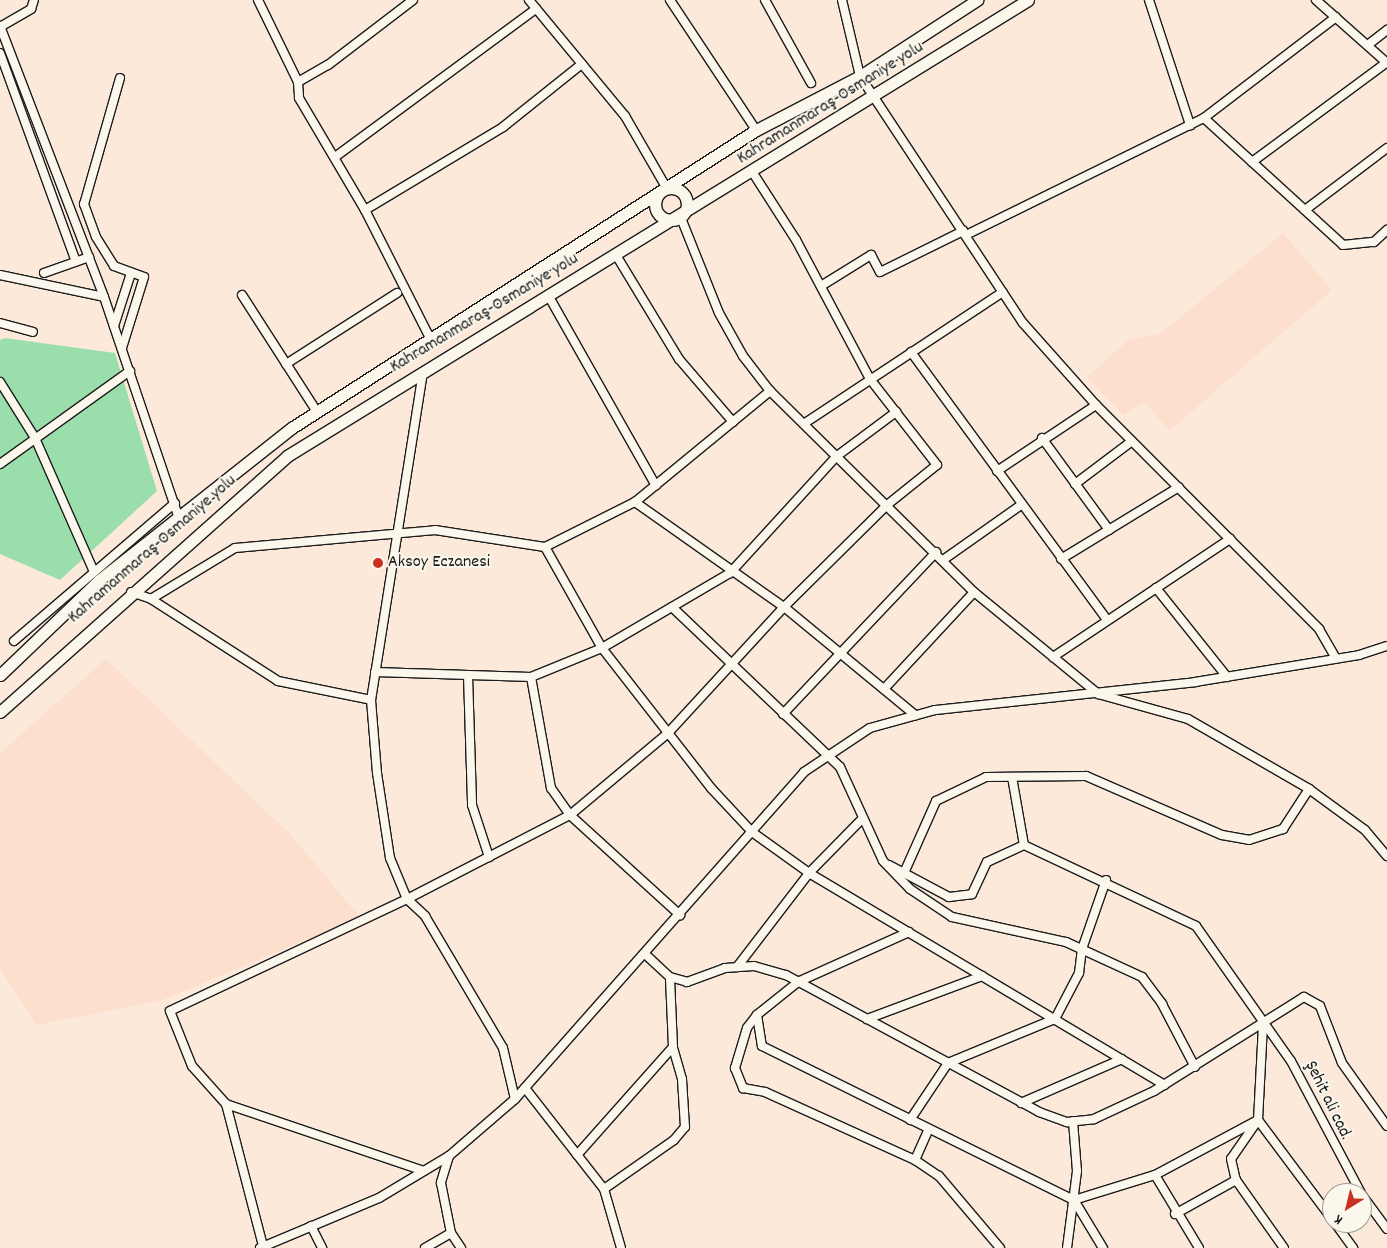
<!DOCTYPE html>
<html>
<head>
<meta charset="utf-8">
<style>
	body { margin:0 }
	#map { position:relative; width:1387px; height:1248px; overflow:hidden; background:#fce9da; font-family:Dekko,sans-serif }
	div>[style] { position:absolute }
	.built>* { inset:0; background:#fddfcd }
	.green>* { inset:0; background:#9adfab }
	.roads { filter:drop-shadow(1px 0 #1c1c1c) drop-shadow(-1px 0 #1c1c1c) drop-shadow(0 1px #1c1c1c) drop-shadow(0 -1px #1c1c1c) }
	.minor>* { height:8px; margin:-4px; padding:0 4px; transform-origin:4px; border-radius:4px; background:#fbf7ec }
	.highway>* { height:11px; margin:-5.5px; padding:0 5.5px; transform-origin:5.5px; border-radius:5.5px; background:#fbf7ec }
	.highway>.ring { margin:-5.5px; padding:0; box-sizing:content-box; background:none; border:11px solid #fbf7ec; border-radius:50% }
	.dots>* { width:14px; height:14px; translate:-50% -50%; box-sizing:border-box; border:2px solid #fbf7ec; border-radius:50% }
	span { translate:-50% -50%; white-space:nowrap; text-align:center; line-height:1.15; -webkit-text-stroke:4px #fbf7ec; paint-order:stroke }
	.street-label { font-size:18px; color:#1c1c1c }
	.poi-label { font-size:18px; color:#1c1c1c }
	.left { translate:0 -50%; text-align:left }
	.north { position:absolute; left:1322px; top:1183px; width:50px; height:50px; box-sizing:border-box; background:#fbf7ec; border:1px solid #a29f99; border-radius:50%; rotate:216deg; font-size:14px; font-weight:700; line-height:20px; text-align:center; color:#1c1c1c }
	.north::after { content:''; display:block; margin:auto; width:18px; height:22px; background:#c8321e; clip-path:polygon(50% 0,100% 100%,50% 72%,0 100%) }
</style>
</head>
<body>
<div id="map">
	<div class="built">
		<div style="clip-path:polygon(1283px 233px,1332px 290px,1169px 431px,1145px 402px,1123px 415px,1087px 377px,1128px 340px,1160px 334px)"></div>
		<div style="clip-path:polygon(106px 659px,288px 832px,360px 917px,163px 1000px,36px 1025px,0 968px,0 753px)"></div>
	</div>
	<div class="green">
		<div style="clip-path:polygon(5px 338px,115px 353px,157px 491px,60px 580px,0 554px,0 340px)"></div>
	</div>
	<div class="roads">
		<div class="minor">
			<div style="left:258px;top:0;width:91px;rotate:64deg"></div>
			<div style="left:298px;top:82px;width:16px;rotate:86deg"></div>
			<div style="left:299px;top:98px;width:130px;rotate:59.5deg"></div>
			<div style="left:365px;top:210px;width:146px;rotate:63.1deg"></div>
			<div style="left:529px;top:0;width:151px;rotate:50.4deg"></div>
			<div style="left:625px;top:116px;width:82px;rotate:60deg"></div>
			<div style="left:670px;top:0;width:156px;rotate:56.5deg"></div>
			<div style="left:765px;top:0;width:95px;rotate:61deg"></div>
			<div style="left:842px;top:0;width:78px;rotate:76.7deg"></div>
			<div style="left:860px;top:76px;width:296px;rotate:56.6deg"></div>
			<div style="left:1023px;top:323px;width:110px;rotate:48.3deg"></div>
			<div style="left:1096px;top:405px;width:316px;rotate:45.1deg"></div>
			<div style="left:1319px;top:629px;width:34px;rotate:60deg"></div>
			<div style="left:1149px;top:0;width:132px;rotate:71.8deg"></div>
			<div style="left:1316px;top:0;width:95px;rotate:41.6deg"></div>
			<div style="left:0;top:26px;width:290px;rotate:69deg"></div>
			<div style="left:104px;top:297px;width:230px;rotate:71.3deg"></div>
			<div style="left:0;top:27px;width:36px;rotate:-30deg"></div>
			<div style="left:31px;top:9px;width:9px;rotate:-72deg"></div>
			<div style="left:1369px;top:44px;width:23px;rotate:-38deg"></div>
			<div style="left:0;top:53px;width:222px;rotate:70deg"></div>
			<div style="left:120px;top:78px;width:131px;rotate:105.9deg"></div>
			<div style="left:84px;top:204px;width:35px;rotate:70deg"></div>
			<div style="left:96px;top:237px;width:34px;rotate:58deg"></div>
			<div style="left:114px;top:266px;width:32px;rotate:20deg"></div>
			<div style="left:144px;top:277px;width:74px;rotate:107.2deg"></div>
			<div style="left:298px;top:82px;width:34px;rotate:-30deg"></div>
			<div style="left:328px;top:65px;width:107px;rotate:-37.4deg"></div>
			<div style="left:1204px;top:118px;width:188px;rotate:42.4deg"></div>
			<div style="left:1343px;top:245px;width:31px;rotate:-6deg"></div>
			<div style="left:1374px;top:242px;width:18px;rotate:-43deg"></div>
			<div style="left:335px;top:157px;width:250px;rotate:-36.4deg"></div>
			<div style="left:1252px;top:162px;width:167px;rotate:-36.5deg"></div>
			<div style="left:365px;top:210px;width:161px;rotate:-31deg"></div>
			<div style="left:503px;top:127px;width:101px;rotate:-38.6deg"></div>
			<div style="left:1305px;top:210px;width:103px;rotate:-37.1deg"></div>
			<div style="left:681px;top:218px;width:102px;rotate:68.2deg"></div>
			<div style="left:719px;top:313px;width:49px;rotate:60.8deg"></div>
			<div style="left:743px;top:356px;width:44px;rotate:52.4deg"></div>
			<div style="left:770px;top:391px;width:286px;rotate:44.6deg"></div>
			<div style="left:974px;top:592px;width:161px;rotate:39.4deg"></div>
			<div style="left:1098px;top:694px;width:93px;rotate:15.5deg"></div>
			<div style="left:1188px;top:719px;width:140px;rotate:30deg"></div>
			<div style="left:1309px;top:789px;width:69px;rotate:36.2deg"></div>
			<div style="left:1365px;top:830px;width:34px;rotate:50deg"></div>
			<div style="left:966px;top:235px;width:265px;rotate:-26.2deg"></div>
			<div style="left:1204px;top:118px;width:166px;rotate:-37.4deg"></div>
			<div style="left:616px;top:255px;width:122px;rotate:58.8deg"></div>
			<div style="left:679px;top:359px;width:83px;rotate:49.4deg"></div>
			<div style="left:44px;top:273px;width:48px;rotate:-19.6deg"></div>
			<div style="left:0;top:275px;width:106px;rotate:11.9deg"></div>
			<div style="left:821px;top:286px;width:59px;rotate:-31.8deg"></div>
			<div style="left:871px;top:255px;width:19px;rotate:62deg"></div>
			<div style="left:880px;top:272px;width:93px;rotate:-26.3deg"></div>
			<div style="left:242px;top:295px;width:139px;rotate:57.3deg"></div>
			<div style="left:548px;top:295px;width:219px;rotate:60.5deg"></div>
			<div style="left:0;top:323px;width:34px;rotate:15deg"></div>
			<div style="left:114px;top:326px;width:56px;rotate:-72.2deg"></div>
			<div style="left:911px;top:352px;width:332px;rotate:53.8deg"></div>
			<div style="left:286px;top:364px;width:132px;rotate:-32.6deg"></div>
			<div style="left:423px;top:372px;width:332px;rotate:99deg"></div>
			<div style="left:371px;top:700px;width:73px;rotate:85.3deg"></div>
			<div style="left:377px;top:773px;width:86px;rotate:81.3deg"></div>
			<div style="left:390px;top:858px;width:44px;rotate:67.5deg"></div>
			<div style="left:407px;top:899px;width:25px;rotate:43deg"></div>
			<div style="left:425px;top:916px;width:153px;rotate:59.4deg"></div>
			<div style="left:503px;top:1048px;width:52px;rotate:76.8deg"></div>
			<div style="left:0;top:382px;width:66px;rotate:58deg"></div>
			<div style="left:35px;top:438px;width:146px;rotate:66.2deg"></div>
			<div style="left:805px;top:423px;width:237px;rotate:-33.5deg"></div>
			<div style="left:1042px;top:438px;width:114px;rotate:53.9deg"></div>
			<div style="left:0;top:464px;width:160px;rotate:-35.6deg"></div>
			<div style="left:997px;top:471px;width:119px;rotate:-33.7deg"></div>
			<div style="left:1075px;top:484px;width:71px;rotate:-37deg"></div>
			<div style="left:635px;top:502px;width:182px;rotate:35.2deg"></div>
			<div style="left:784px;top:607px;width:170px;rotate:39.5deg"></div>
			<div style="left:545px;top:547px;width:116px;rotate:60.6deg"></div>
			<div style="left:602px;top:648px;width:177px;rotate:52.1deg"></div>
			<div style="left:711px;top:788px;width:60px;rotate:47deg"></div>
			<div style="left:752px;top:832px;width:70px;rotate:35.7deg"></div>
			<div style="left:809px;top:873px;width:414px;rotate:30.8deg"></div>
			<div style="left:1061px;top:559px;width:138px;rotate:-31.4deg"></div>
			<div style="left:943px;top:560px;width:95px;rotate:-35.2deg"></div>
			<div style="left:1156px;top:588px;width:114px;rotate:51.4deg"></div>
			<div style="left:131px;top:592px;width:21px;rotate:19deg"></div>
			<div style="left:151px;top:599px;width:151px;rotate:32.8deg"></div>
			<div style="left:278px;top:681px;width:95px;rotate:11.5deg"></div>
			<div style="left:151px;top:599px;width:98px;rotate:-31.3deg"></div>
			<div style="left:235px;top:548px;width:201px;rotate:-5.1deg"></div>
			<div style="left:435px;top:530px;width:111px;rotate:8.8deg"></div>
			<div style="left:545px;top:547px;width:101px;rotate:-26.6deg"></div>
			<div style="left:635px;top:502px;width:175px;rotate:-39.4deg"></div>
			<div style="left:672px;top:607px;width:232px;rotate:43.6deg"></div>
			<div style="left:840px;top:767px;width:103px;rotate:65.4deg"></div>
			<div style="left:883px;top:861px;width:39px;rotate:46deg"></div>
			<div style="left:910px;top:889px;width:50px;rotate:33.7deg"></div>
			<div style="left:952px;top:917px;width:117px;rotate:12.4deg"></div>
			<div style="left:1066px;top:942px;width:84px;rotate:24.7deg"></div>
			<div style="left:1142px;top:977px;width:34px;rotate:53deg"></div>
			<div style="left:1162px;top:1004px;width:71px;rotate:62.4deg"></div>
			<div style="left:14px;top:641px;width:212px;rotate:-40.6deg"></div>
			<div style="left:1053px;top:657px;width:213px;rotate:-33.7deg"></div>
			<div style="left:375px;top:672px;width:156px;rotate:1.8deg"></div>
			<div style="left:531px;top:677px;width:77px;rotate:-22.2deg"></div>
			<div style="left:602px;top:648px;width:148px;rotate:-30.4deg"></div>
			<div style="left:730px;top:573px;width:159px;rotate:-47.6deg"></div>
			<div style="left:837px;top:456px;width:74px;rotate:-36.7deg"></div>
			<div style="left:468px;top:675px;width:130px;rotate:88.2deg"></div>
			<div style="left:472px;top:805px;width:55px;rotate:71.9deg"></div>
			<div style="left:531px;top:677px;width:113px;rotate:79.8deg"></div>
			<div style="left:551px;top:788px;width:33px;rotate:55deg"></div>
			<div style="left:570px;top:815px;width:149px;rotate:42.3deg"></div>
			<div style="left:884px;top:689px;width:132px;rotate:-47.1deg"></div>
			<div style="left:783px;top:714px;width:223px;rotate:-46.6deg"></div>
			<div style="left:1012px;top:777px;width:69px;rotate:80deg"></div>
			<div style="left:889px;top:865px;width:68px;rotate:28.1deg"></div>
			<div style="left:949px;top:897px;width:23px;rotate:-7deg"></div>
			<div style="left:972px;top:894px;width:35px;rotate:-65deg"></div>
			<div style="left:987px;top:862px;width:41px;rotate:-24.7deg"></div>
			<div style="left:1024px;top:845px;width:190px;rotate:25.2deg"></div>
			<div style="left:1196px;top:926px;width:165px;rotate:54.9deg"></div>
			<div style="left:1291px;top:1061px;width:149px;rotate:62.1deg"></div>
			<div style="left:904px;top:873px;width:79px;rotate:-66deg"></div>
			<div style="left:936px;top:801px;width:55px;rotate:-25.6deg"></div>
			<div style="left:986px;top:777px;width:100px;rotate:-0.6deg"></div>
			<div style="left:1086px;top:776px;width:148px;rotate:23.5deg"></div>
			<div style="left:1222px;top:835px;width:27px;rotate:10deg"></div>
			<div style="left:1249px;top:840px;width:36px;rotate:-18deg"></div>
			<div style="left:1283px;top:829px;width:48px;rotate:-57deg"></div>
			<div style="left:909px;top:932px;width:122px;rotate:155.8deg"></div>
			<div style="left:798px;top:982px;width:53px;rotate:141.2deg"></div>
			<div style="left:757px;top:1015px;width:31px;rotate:81deg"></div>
			<div style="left:762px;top:1046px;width:348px;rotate:26.3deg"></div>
			<div style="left:1074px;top:1200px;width:56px;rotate:58.9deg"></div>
			<div style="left:645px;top:954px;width:34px;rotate:43deg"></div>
			<div style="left:670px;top:977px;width:18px;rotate:16deg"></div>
			<div style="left:687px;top:982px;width:40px;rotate:-20.2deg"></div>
			<div style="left:725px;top:968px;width:29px;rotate:-4deg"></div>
			<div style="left:754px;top:966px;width:33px;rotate:16deg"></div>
			<div style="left:786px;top:975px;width:288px;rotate:28.4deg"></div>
			<div style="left:1039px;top:1112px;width:30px;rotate:20deg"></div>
			<div style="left:1067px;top:1122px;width:27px;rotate:-6deg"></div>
			<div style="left:1094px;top:1119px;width:66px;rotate:-25deg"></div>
			<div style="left:1154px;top:1091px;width:177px;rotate:-32.1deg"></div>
			<div style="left:1304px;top:997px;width:18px;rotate:29deg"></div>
			<div style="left:1320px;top:1006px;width:61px;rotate:68.9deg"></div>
			<div style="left:1342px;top:1063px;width:77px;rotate:54.5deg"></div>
			<div style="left:737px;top:967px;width:118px;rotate:-52.5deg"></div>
			<div style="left:809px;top:873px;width:76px;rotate:-45.5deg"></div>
			<div style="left:757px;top:1015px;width:16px;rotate:128deg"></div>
			<div style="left:747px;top:1028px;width:42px;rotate:106.7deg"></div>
			<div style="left:735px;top:1068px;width:22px;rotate:68deg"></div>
			<div style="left:743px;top:1088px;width:22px;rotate:10deg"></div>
			<div style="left:765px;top:1092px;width:165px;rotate:24.4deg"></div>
			<div style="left:915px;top:1160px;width:29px;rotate:34deg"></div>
			<div style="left:939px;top:1176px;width:94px;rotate:49.7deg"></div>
			<div style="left:867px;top:1019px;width:123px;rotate:-20.5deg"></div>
			<div style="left:1263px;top:1025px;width:95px;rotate:93deg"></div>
			<div style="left:1258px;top:1120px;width:47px;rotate:124.7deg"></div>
			<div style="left:1231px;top:1159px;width:22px;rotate:77deg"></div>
			<div style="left:1236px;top:1180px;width:83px;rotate:54.8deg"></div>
			<div style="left:525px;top:1088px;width:128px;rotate:52deg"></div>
			<div style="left:604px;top:1189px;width:61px;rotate:73.9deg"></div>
			<div style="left:1021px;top:1103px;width:110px;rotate:-23.5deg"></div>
			<div style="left:226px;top:1104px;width:209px;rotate:18.7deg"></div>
			<div style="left:910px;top:1120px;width:69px;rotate:-56.3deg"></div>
			<div style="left:948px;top:1063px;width:116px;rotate:-22.4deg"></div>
			<div style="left:1055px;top:1019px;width:52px;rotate:-62.4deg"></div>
			<div style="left:1079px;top:973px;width:24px;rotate:-83deg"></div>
			<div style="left:1082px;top:949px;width:73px;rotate:-70.8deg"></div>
			<div style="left:577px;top:1155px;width:144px;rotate:-48.4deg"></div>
			<div style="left:673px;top:1047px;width:70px;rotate:-92.5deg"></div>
			<div style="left:449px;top:1156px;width:28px;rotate:107deg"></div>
			<div style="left:441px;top:1183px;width:51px;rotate:78.7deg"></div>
			<div style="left:451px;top:1233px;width:18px;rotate:56deg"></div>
			<div style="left:915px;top:1160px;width:34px;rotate:-66deg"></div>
			<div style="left:1155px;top:1175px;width:85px;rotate:58.9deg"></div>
			<div style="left:604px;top:1189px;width:85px;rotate:-35deg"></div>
			<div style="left:674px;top:1140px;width:17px;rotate:-50deg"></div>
			<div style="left:685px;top:1127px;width:48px;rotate:-93.6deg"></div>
			<div style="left:682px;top:1079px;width:33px;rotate:-106deg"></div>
			<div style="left:1362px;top:1195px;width:42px;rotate:53.7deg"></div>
			<div style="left:1074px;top:1200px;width:85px;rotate:-17.2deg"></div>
			<div style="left:1155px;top:1175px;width:117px;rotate:-28.1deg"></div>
			<div style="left:1258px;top:1120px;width:124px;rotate:53.2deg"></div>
			<div style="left:1175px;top:1214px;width:70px;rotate:-29.1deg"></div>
			<div style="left:1335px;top:1223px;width:31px;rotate:54deg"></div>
			<div style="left:311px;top:1226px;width:25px;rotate:63deg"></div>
			<div style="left:263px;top:1246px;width:147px;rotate:-104.6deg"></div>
			<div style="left:226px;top:1104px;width:51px;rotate:-131.8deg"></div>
			<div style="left:192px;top:1066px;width:59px;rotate:-111.8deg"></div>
			<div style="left:170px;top:1011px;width:262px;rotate:-25.3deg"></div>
			<div style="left:407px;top:899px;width:183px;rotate:-27.3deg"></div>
			<div style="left:570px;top:815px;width:128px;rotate:-39.9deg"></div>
			<div style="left:668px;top:733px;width:171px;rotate:-47.4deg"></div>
			<div style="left:784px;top:607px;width:145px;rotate:-44.7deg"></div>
			<div style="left:887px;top:505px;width:64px;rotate:-38.7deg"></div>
			<div style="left:937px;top:465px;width:109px;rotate:-127.9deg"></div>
			<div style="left:870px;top:379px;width:157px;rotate:-118deg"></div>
			<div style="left:796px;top:240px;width:80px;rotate:-122.7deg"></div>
			<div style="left:260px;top:1248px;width:129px;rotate:-22.8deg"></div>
			<div style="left:379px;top:1198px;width:82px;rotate:-31deg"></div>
			<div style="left:449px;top:1156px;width:87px;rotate:-40.8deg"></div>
			<div style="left:515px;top:1099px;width:436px;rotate:-48.5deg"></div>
			<div style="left:804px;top:772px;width:79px;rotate:-33.7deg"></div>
			<div style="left:870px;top:728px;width:67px;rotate:-15.5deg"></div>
			<div style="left:935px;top:710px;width:262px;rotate:-6.1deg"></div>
			<div style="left:1195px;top:682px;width:166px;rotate:-9.3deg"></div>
			<div style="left:1359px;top:655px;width:29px;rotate:-18deg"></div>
			<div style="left:425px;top:1248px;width:30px;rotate:-30deg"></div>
			<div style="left:1067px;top:1248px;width:78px;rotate:-82.6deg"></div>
			<div style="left:1077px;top:1171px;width:50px;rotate:-94.6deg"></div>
		</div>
		<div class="highway">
			<div class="ring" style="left:655px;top:188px;width:21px;height:21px"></div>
			<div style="left:0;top:675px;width:137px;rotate:-43.8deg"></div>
			<div style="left:99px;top:580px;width:247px;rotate:-38.3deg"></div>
			<div style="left:293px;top:427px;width:550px;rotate:-32.68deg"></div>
			<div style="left:756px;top:130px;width:117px;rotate:-27.4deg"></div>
			<div style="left:860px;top:76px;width:140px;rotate:-33deg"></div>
			<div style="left:0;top:712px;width:385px;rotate:-41.7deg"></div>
			<div style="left:287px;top:456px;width:870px;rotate:-31.61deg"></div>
		</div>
	</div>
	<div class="dots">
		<div style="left:378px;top:563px;background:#c8321e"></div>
	</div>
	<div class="street-label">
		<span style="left:831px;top:104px;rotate:-32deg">Kahramanmaraş-Osmaniye yolu</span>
		<span style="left:485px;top:314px;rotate:-31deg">Kahramanmaraş-Osmaniye yolu</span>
		<span style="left:153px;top:550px;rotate:-41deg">Kahramanmaraş-Osmaniye yolu</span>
		<span style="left:1327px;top:1101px;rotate:64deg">Şehit ali cad.</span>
	</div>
	<div class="poi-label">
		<span class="left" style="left:388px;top:563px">Aksoy Eczanesi</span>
	</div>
	<div class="north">K</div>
</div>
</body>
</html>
